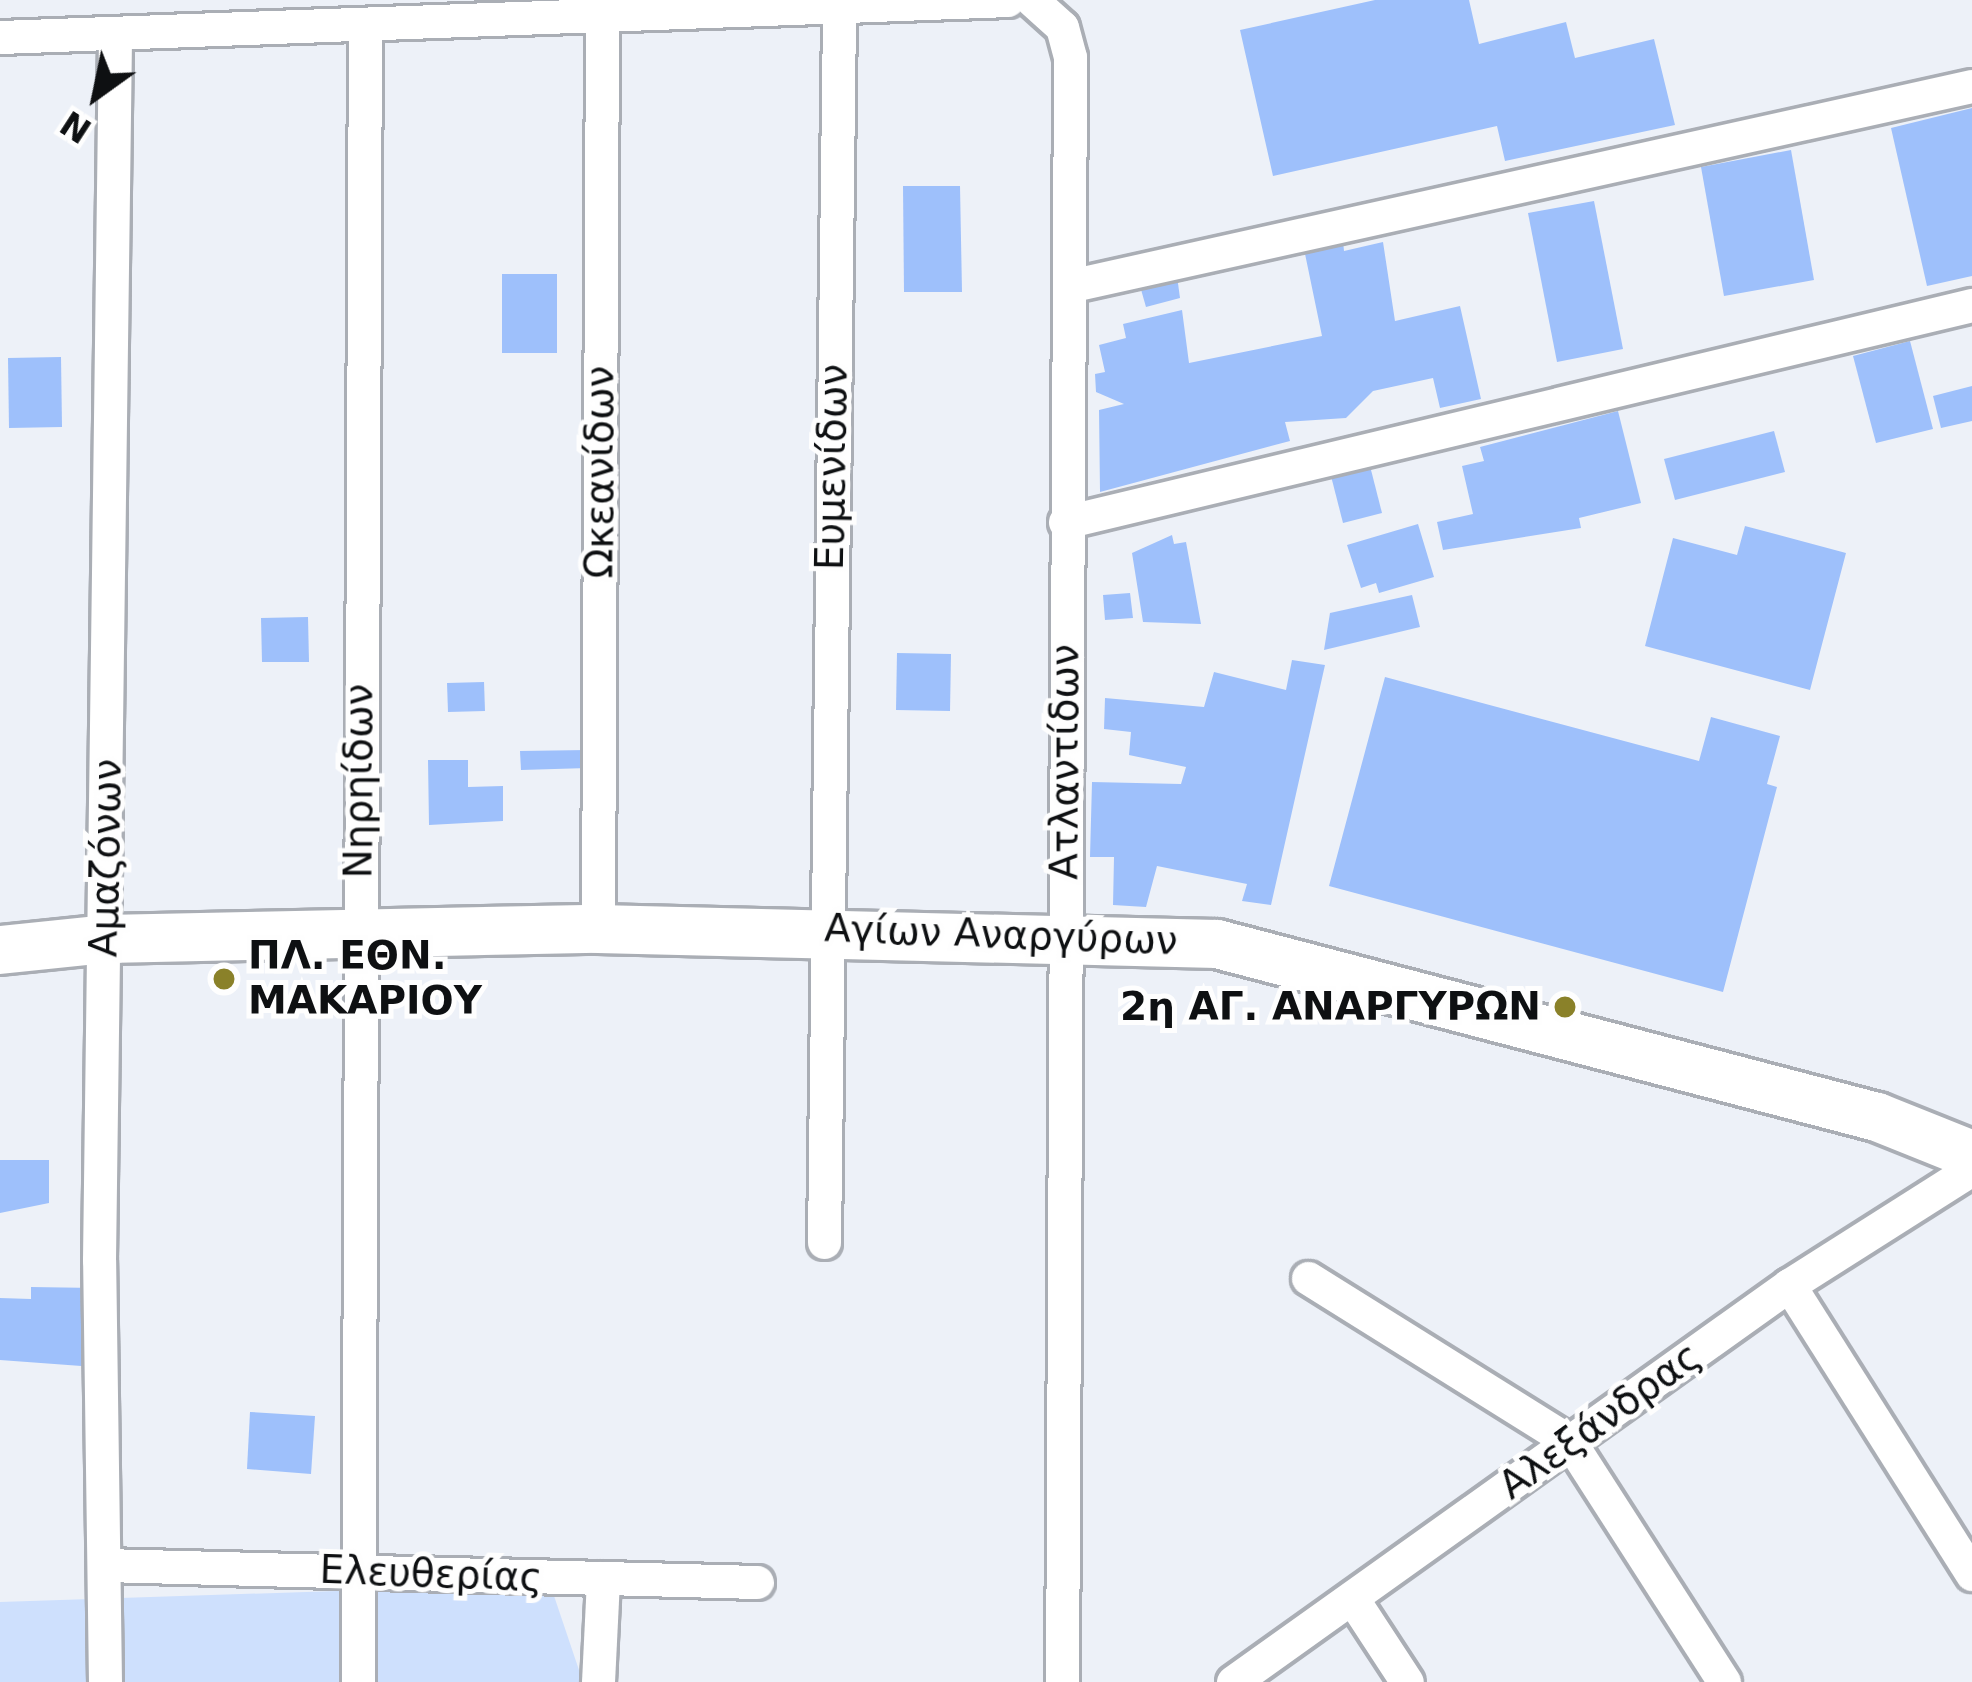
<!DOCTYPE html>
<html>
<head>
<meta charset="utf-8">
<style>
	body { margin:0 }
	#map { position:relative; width:1972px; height:1682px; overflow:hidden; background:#edf1f8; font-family:"DejaVu Sans",sans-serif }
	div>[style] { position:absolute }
	.green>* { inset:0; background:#cee0fd }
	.building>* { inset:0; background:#9ec0fb }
	.roads { filter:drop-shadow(3px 0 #aaaeb5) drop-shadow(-3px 0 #aaaeb5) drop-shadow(0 3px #aaaeb5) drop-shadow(0 -3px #aaaeb5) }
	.street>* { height:33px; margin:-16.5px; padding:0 16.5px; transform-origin:16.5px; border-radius:16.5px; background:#fff }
	.secondary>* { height:48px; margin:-24px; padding:0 24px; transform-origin:24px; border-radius:24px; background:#fff }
	.dots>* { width:33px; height:33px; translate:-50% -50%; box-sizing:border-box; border:6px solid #fefefe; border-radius:50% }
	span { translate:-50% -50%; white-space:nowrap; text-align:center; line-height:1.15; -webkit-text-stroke:10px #fefefe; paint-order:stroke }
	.street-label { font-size:39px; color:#0e1012 }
	.poi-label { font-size:39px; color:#0e1012; font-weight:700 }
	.left { translate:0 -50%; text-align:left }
	.right { translate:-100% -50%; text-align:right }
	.north { position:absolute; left:36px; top:36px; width:120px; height:120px; -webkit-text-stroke:9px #fefefe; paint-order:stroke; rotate:213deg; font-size:33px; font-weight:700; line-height:48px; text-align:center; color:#0e1012 }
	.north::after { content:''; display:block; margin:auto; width:42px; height:54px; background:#0e1012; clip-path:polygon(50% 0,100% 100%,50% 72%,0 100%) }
</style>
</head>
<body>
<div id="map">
	<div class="green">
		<div style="clip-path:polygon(550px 1584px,583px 1682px,0 1682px,0 1602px)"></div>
	</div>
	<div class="building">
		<div style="clip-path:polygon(1375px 0,1469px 0,1479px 44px,1566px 22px,1575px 58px,1654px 39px,1675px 125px,1505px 161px,1497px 126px,1273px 176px,1240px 30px)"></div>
		<div style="clip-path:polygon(1972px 108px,1972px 276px,1927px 286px,1891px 128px)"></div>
		<div style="clip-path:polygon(1791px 150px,1814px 280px,1724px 296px,1701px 167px)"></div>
		<div style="clip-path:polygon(903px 186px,960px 186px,962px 292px,904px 292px)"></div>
		<div style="clip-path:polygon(1594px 201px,1623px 349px,1557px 362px,1528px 213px)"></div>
		<div style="clip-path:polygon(1343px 241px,1344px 251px,1383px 242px,1395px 321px,1460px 306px,1481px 399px,1440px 408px,1433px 378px,1373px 391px,1346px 418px,1285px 422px,1290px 441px,1100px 492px,1099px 410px,1124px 404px,1096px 392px,1095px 374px,1105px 372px,1099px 345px,1126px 338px,1123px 324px,1182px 310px,1189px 363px,1322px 336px,1304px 249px)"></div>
		<div style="clip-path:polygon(502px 274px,557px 274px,557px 353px,502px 353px)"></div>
		<div style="clip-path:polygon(1177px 276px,1180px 298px,1146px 307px,1140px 286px)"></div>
		<div style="clip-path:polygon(1910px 341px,1933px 429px,1876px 443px,1853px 356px)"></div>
		<div style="clip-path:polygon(61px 357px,62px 427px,9px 428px,8px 358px)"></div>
		<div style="clip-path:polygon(1972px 386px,1972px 421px,1941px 428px,1933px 396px)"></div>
		<div style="clip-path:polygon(1618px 411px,1641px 503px,1579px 518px,1581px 528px,1443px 550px,1437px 522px,1473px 514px,1462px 466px,1484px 461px,1480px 447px)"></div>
		<div style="clip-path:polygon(1774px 431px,1785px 472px,1675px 500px,1664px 459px)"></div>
		<div style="clip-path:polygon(1370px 466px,1382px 513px,1343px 523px,1331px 476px)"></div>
		<div style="clip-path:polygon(1418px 524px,1434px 577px,1379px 593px,1376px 583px,1361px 588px,1347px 545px)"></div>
		<div style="clip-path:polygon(1745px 526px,1846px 553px,1810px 690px,1645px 646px,1673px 538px,1737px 555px)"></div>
		<div style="clip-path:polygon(1172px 535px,1174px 544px,1186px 542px,1201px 624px,1143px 622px,1132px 553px)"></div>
		<div style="clip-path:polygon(1130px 593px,1133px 618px,1105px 620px,1103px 595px)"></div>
		<div style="clip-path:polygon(1412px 595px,1420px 627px,1324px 650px,1330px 613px)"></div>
		<div style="clip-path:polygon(308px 617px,309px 662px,262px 662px,261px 618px)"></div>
		<div style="clip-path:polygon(897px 653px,951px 654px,950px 711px,896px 710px)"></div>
		<div style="clip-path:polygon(1292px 660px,1325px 665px,1271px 905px,1242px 901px,1247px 884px,1157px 866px,1146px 907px,1113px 905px,1114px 857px,1090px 857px,1092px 782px,1181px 784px,1186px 767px,1129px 755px,1131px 732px,1104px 729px,1105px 698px,1204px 707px,1214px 672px,1286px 690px)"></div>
		<div style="clip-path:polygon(1385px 677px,1699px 761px,1711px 717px,1780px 736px,1767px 784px,1777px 787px,1723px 992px,1329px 886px)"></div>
		<div style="clip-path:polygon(484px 682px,485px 711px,448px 712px,447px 683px)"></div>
		<div style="clip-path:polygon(587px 750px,588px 768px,521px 770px,520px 751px)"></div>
		<div style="clip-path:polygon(428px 760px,468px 760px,468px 787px,503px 786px,503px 821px,429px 825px)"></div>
		<div style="clip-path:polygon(0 1160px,49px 1160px,49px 1203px,0 1213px)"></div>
		<div style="clip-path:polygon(31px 1287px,96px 1288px,95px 1367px,0 1360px,0 1298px,31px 1299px)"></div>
		<div style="clip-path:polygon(250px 1412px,315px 1416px,311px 1474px,247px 1469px)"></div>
	</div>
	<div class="roads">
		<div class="street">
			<div style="left:1032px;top:0;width:40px;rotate:42deg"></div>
			<div style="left:1062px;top:27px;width:31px;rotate:75deg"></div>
			<div style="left:1070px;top:57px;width:1625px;rotate:90.28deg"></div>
			<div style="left:0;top:37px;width:1008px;rotate:-2.1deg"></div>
			<div style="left:1069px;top:286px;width:925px;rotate:-12.49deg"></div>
			<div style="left:1065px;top:522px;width:933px;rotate:-13.46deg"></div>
			<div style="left:598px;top:929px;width:914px;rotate:-89.75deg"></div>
			<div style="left:824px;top:1242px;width:1236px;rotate:-89.3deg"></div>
			<div style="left:1308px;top:1278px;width:309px;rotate:32deg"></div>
			<div style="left:1570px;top:1442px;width:285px;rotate:57.3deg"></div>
			<div style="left:1789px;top:1285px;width:342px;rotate:57.7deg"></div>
			<div style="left:104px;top:1565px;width:653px;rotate:1.49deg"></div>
			<div style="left:1352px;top:1598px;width:100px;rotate:56.8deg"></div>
			<div style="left:105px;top:1682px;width:422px;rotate:-90.8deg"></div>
			<div style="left:99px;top:1260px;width:1227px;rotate:-89.25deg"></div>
			<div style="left:358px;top:1682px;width:1658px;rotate:-89.76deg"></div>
			<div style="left:598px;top:1682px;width:104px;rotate:-87.2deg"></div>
			<div style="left:1233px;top:1682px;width:683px;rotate:-35.53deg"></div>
			<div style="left:1789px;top:1285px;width:217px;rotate:-32.4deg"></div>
		</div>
		<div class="secondary">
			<div style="left:0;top:950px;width:107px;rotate:-5.9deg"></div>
			<div style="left:106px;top:939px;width:492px;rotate:-1.2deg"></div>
			<div style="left:598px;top:929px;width:619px;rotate:1.39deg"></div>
			<div style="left:1217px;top:944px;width:682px;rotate:14.69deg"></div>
			<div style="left:1877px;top:1117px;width:102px;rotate:21.8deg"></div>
		</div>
	</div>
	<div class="dots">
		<div style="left:224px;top:979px;background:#8a8129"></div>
		<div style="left:1565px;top:1007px;background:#8a8129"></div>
	</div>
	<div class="street-label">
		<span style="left:832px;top:467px;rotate:-89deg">Ευμενίδων</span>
		<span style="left:600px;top:472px;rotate:-90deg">Ωκεανίδων</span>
		<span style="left:1065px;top:762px;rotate:-90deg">Ατλαντίδων</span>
		<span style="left:359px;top:781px;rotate:-90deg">Νηρηίδων</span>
		<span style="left:106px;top:858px;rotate:-89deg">Αμαζόνων</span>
		<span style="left:1001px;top:935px;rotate:2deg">Αγίων Αναργύρων</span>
		<span style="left:1600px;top:1421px;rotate:-36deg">Αλεξάνδρας</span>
		<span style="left:431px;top:1574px;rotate:2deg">Ελευθερίας</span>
	</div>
	<div class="poi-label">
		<span class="left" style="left:248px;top:979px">ΠΛ. ΕΘΝ.<br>ΜΑΚΑΡΙΟΥ</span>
		<span class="right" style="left:1541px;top:1007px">2η ΑΓ. ΑΝΑΡΓΥΡΩΝ</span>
	</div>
	<div class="north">N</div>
</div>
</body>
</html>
